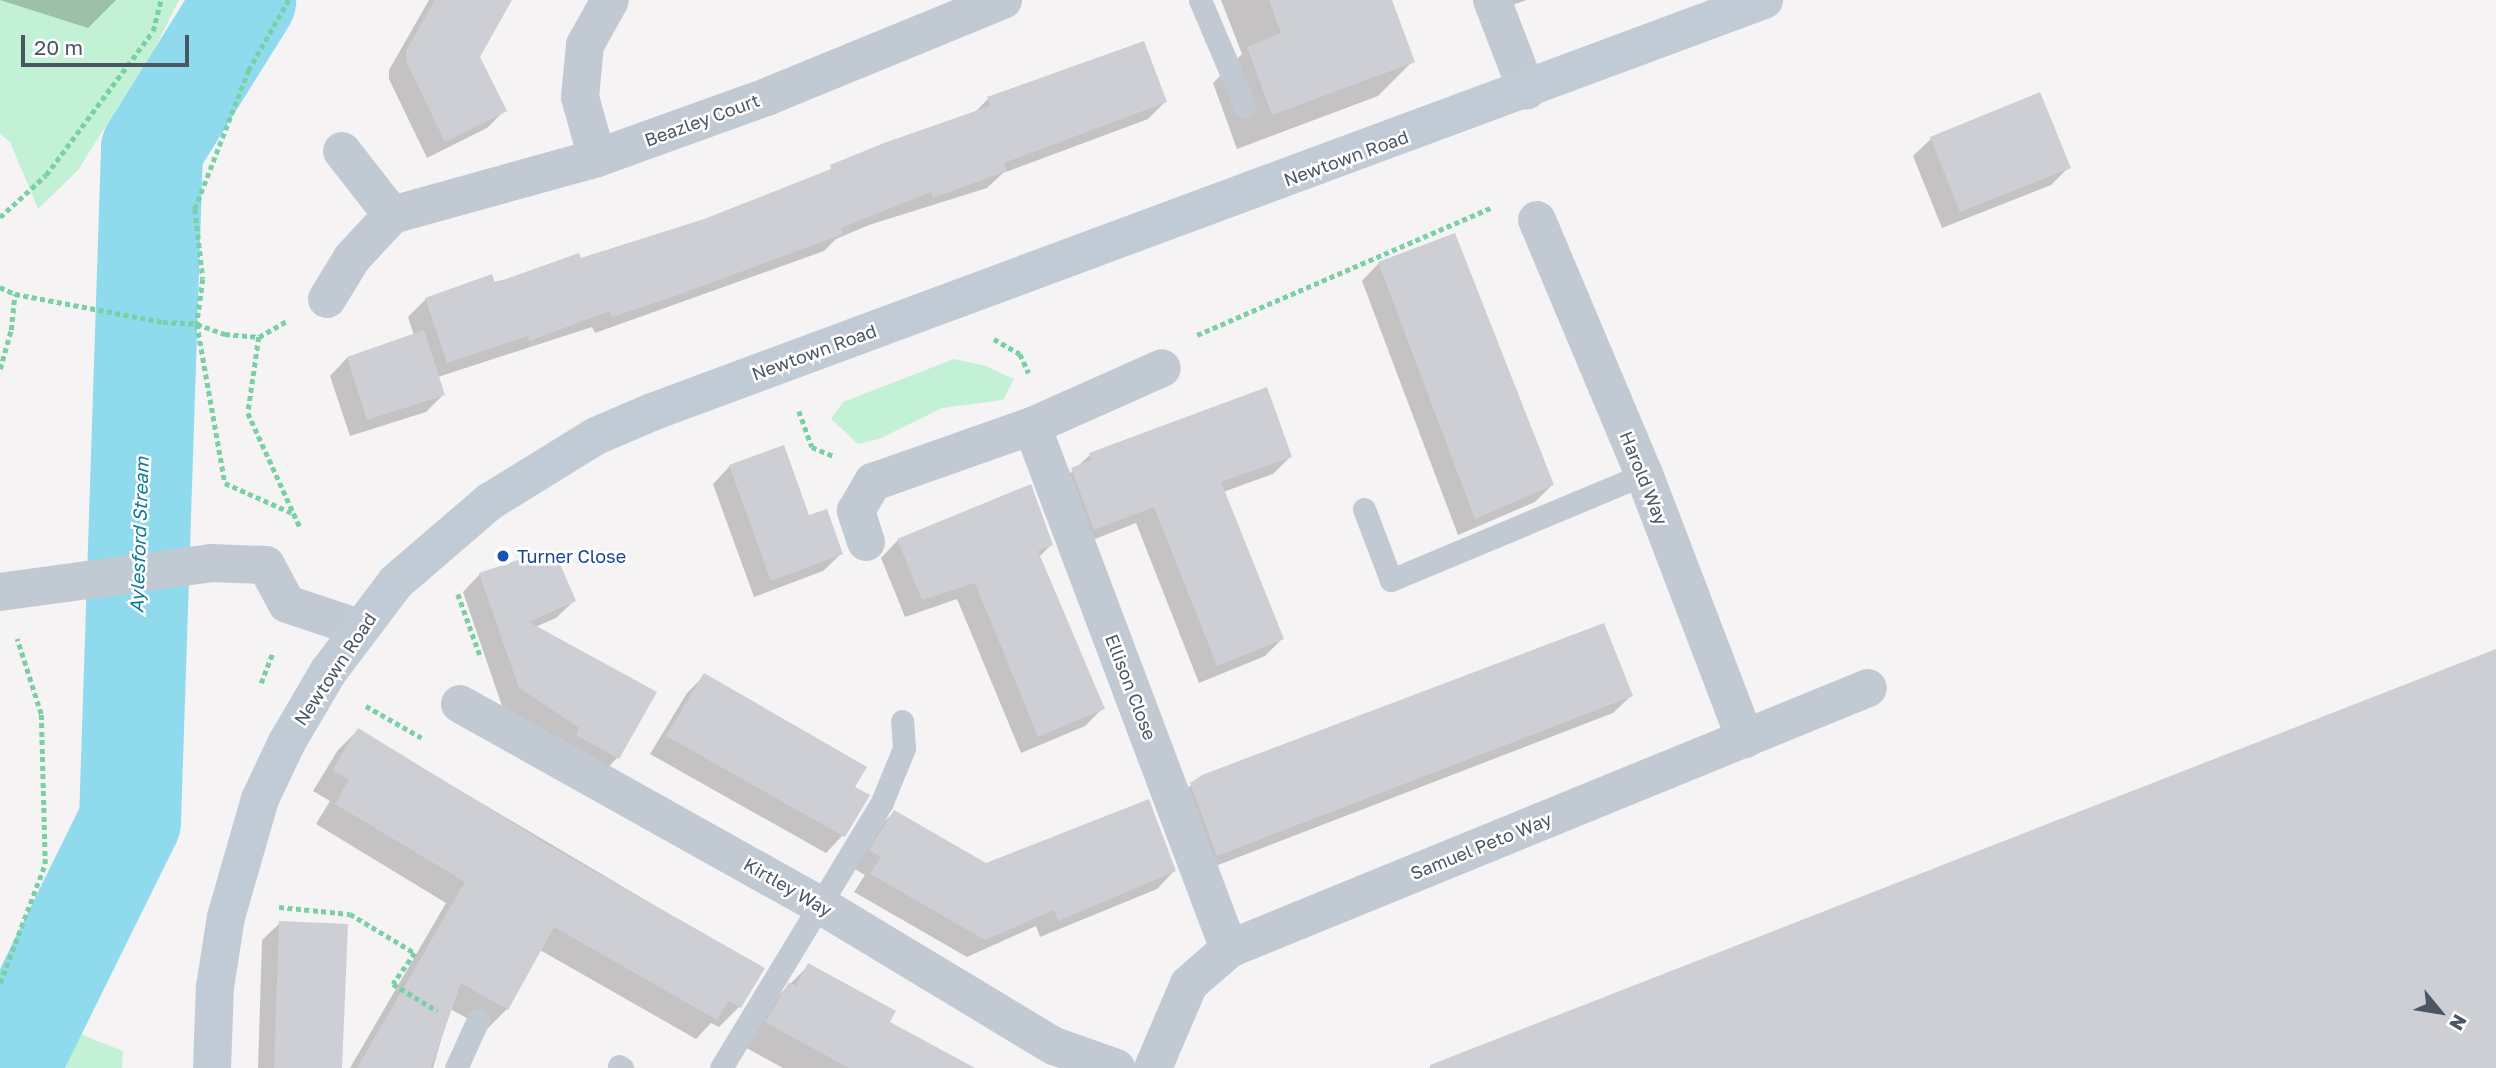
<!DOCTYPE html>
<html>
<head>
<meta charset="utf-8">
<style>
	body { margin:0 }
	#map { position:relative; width:2496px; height:1068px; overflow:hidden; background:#f5f3f3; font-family:"Golos Text",sans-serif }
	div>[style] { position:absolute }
	.green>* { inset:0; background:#c3f1d5 }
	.shadow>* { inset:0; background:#0003 }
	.river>* { height:102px; margin:-51px; padding:0 51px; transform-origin:51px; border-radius:51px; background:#90daee }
	.building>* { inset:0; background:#cdcfd5 }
	.path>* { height:4.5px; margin-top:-2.25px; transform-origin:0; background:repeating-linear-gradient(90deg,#7ad0a6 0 5px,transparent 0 8.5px) }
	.lane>* { height:23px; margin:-11.5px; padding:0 11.5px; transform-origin:11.5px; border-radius:11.5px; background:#c1cad2 }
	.street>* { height:38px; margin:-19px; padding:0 19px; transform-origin:19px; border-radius:19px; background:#c1cad2 }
	.secondary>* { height:38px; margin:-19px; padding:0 19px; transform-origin:19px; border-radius:19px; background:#c1cbd6 }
	.dots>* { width:19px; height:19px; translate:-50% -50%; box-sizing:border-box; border:4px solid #fff; border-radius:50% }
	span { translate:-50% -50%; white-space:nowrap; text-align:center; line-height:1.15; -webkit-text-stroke:5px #fff; paint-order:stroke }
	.street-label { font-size:18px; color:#4a5661 }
	.transit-label { font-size:18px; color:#164399 }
	.left { translate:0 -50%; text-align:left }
	.water-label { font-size:19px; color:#0c7c9b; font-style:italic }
	.north { position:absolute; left:2405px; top:977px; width:70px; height:70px; -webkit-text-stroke:5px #fff; paint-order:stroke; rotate:120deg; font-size:19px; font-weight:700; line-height:28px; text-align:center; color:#4a5661 }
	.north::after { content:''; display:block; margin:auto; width:24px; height:32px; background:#4a5661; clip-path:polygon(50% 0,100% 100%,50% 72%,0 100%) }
	.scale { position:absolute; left:21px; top:35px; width:168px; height:32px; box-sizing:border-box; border:4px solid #4a5661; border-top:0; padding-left:9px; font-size:21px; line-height:24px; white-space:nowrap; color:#4a5661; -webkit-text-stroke:5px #fff; paint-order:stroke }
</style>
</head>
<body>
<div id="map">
	<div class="green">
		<div style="clip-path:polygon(0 0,179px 0,156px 46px,78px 170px,38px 209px,10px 142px,0 134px)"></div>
		<div style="clip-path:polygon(954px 359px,986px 366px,1014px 379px,1003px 400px,942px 408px,879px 439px,858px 444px,831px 419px,843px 402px)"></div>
		<div style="clip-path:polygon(7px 1005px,123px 1051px,122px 1068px,0 1068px,0 1015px)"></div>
	</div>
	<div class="shadow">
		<div style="clip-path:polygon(0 0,116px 0,88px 28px)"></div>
		<div style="clip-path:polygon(429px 0,510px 0,478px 57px,504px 111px,487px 128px,427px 158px,389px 79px,389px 70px)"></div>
		<div style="clip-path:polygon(1221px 0,1390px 0,1413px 61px,1378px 96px,1237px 149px,1213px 83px,1242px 54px)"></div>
		<div style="clip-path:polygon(1483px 0,1527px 0,1488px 14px)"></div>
		<div style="clip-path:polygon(988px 99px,1165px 102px,1148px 119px,1003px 173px,987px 188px,869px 225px,836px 239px,824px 251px,595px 333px,592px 327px,438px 377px,443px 395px,426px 412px,350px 436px,330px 376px,347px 358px,414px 335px,408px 317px,426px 299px,580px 261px,705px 220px,972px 115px)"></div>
		<div style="clip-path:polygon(1931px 139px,2069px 167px,2051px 185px,1942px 228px,1913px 156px)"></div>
		<div style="clip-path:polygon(1379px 263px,1552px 485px,1535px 502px,1458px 535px,1362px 281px)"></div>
		<div style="clip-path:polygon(1090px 455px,1290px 457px,1273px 474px,1223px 492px,1282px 639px,1265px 656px,1199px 683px,1136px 523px,1077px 546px,1055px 487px)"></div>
		<div style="clip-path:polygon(730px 466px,841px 554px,823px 571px,754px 597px,713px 484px)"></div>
		<div style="clip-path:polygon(898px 540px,1051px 545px,1039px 557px,1103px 708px,1085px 726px,1021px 753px,957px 599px,905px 617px,881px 558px)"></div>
		<div style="clip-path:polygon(523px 568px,574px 601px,556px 618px,535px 627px,654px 692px,617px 758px,600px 776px,502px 706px,463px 592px,480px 574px)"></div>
		<div style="clip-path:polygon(704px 676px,853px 788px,843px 835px,826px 853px,650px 754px,687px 693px)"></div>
		<div style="clip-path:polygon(1631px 696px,1613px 713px,1200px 872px,1173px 802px,1191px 785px)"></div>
		<div style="clip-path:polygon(358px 730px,762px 969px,739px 1007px,719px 1027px,711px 1023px,696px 1039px,540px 950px,507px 1009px,487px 1029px,450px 1009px,433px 1068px,350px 1068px,446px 903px,316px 824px,330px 801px,313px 791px,338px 750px)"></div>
		<div style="clip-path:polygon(894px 812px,986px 865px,1174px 871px,1157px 889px,1040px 937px,1036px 926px,967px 957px,854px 892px,865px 875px,853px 868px,877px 829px)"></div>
		<div style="clip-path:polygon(280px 923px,332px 1068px,258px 1068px,262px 940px)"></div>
		<div style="clip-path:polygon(809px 965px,887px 1023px,931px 1068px,783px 1068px,743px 1046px,766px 1008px)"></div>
	</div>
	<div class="river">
		<div style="left:8px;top:1068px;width:275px;rotate:-63.7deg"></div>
		<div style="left:130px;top:821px;width:672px;rotate:-88.12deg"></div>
		<div style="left:152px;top:149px;width:176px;rotate:-58deg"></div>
	</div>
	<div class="building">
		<div style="clip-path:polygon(435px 0,512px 0,480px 57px,507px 111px,445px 142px,406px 61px,406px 51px)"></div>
		<div style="clip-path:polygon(1269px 0,1392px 0,1415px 62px,1272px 115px,1247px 47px,1281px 33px)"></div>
		<div style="clip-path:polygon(1144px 41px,1167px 102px,1004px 163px,1007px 171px,933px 198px,931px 192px,841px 228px,843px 234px,678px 295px,612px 317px,610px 311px,529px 341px,528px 336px,447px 363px,425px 298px,492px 274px,495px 283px,579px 253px,581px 258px,704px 219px,831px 169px,830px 165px,884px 143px,990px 106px,987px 97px)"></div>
		<div style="clip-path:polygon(2040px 92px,2071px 168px,1960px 212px,1930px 137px)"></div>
		<div style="clip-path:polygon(1455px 233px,1554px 485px,1475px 519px,1378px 262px)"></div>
		<div style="clip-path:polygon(424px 330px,445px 395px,367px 420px,347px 357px)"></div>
		<div style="clip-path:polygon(1267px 387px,1292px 457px,1221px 482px,1284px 639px,1217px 666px,1154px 507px,1094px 530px,1071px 468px,1091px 460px,1089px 453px)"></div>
		<div style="clip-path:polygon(784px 445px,809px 515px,827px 509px,843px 554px,771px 581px,729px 465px)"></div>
		<div style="clip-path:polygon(1031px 484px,1053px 545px,1038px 551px,1105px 709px,1038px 737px,975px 583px,922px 600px,897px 539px)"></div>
		<div style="clip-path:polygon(555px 552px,576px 601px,529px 622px,657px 692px,619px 759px,576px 735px,579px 728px,519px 688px,479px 573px,518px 560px,523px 566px)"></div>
		<div style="clip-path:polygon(1604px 623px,1633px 696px,1217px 856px,1190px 783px,1202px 775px)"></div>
		<div style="clip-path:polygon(2496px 649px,2496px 1068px,1430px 1068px,1430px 1065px)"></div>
		<div style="clip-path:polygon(704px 673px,867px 767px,855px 787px,870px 795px,845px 837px,666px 736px)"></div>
		<div style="clip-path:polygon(358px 728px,557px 850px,765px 968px,741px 1008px,728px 1001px,717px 1020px,554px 927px,508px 1010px,461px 983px,431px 1068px,357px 1068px,465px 882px,335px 804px,349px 780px,332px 770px)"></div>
		<div style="clip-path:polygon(1149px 799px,1176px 871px,1058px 921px,1054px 910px,985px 940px,870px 874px,881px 857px,869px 850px,894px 810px,986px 863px)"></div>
		<div style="clip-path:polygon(279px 921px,348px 924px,342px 1068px,274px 1068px)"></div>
		<div style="clip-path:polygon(808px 963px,896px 1011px,890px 1022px,975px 1068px,849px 1068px,765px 1022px,789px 982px,796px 986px)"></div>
	</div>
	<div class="path">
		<div style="left:289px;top:0;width:81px;rotate:119.7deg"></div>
		<div style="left:249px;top:70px;width:149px;rotate:111.2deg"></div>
		<div style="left:195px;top:209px;width:70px;rotate:83.5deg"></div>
		<div style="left:203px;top:279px;width:45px;rotate:97.6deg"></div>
		<div style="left:197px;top:324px;width:161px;rotate:80deg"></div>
		<div style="left:225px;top:483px;width:73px;rotate:24.1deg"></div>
		<div style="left:0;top:217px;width:62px;rotate:-42.4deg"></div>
		<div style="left:46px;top:175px;width:179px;rotate:-53.4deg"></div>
		<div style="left:153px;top:31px;width:32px;rotate:-76deg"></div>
		<div style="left:0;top:287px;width:17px;rotate:25deg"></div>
		<div style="left:15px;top:294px;width:151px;rotate:10.7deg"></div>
		<div style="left:163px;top:322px;width:34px;rotate:3deg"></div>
		<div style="left:197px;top:324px;width:30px;rotate:20deg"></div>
		<div style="left:225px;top:334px;width:34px;rotate:5deg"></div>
		<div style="left:259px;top:337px;width:32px;rotate:-30deg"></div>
		<div style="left:1197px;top:335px;width:320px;rotate:-23.4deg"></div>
		<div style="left:259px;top:337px;width:77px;rotate:98.2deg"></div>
		<div style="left:248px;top:413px;width:125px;rotate:65.5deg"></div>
		<div style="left:994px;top:339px;width:30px;rotate:30deg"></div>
		<div style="left:1020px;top:354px;width:21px;rotate:65deg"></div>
		<div style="left:0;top:369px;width:41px;rotate:-74.2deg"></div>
		<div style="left:11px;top:330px;width:36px;rotate:-84deg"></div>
		<div style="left:799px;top:411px;width:38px;rotate:70deg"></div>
		<div style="left:812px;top:447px;width:23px;rotate:23deg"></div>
		<div style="left:458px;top:594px;width:68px;rotate:70.2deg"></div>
		<div style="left:261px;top:683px;width:33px;rotate:-69deg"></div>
		<div style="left:366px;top:706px;width:64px;rotate:29.7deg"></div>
		<div style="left:279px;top:907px;width:71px;rotate:5.6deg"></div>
		<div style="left:350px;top:914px;width:76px;rotate:31deg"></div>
		<div style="left:415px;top:953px;width:38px;rotate:125deg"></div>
		<div style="left:393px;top:984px;width:52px;rotate:31.5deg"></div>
		<div style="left:0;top:983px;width:127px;rotate:-69.3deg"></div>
		<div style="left:45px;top:864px;width:150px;rotate:-91.5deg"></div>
		<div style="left:41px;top:714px;width:79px;rotate:-107.7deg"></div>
	</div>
	<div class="lane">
		<div style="left:1200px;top:0;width:115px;rotate:67deg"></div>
		<div style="left:1364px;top:509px;width:76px;rotate:69.2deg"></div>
		<div style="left:1391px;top:580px;width:274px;rotate:-22.7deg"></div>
		<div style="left:619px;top:1066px;width:4px;rotate:34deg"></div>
		<div style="left:456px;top:1068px;width:53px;rotate:-65.4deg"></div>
		<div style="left:721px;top:1068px;width:311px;rotate:-58.8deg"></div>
		<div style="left:882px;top:802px;width:58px;rotate:-67.8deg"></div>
		<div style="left:904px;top:748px;width:27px;rotate:-94deg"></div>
	</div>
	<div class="street">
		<div style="left:1492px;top:0;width:97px;rotate:69deg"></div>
		<div style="left:342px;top:151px;width:81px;rotate:52deg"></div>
		<div style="left:597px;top:158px;width:63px;rotate:-105.6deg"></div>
		<div style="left:580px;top:97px;width:52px;rotate:-84.5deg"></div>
		<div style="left:585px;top:45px;width:51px;rotate:-60.9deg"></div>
		<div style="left:1537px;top:220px;width:276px;rotate:67.2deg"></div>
		<div style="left:1644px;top:474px;width:284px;rotate:69.1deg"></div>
		<div style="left:327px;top:299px;width:48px;rotate:-58.6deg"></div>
		<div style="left:352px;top:258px;width:59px;rotate:-47.1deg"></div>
		<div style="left:392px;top:215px;width:213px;rotate:-15.5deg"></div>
		<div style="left:597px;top:158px;width:183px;rotate:-19.8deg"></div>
		<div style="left:769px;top:96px;width:253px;rotate:-22.3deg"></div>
		<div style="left:1032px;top:426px;width:559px;rotate:69.36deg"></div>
		<div style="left:866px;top:542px;width:33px;rotate:-108deg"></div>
		<div style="left:856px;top:511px;width:34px;rotate:-60deg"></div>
		<div style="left:873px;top:482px;width:169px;rotate:-19.4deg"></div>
		<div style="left:1032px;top:426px;width:142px;rotate:-24deg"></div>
		<div style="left:0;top:592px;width:213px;rotate:-7.8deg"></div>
		<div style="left:211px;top:563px;width:55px;rotate:2.1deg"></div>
		<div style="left:266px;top:565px;width:44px;rotate:61.7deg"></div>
		<div style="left:287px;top:604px;width:76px;rotate:18.4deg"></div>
		<div style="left:460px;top:704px;width:412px;rotate:29.2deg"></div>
		<div style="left:820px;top:905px;width:273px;rotate:31.1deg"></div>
		<div style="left:1054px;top:1046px;width:66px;rotate:19.5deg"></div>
		<div style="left:1153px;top:1068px;width:91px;rotate:-66.8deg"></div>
		<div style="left:1189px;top:984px;width:53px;rotate:-41.2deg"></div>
		<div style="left:1229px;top:949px;width:690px;rotate:-22.22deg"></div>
	</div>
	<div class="secondary">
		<div style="left:212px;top:1068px;width:81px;rotate:-87.9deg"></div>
		<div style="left:215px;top:987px;width:71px;rotate:-81.1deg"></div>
		<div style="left:226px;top:917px;width:123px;rotate:-73.9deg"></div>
		<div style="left:260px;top:799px;width:63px;rotate:-64.7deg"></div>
		<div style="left:287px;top:742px;width:81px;rotate:-59.6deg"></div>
		<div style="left:328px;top:672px;width:113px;rotate:-52.9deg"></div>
		<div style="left:396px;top:582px;width:123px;rotate:-40.7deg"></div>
		<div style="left:489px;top:502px;width:126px;rotate:-31.7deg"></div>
		<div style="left:596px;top:436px;width:61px;rotate:-23.2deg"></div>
		<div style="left:652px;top:412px;width:1186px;rotate:-20.33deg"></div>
	</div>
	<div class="dots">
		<div style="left:503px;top:556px;background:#1a4fb4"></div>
	</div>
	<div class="street-label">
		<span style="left:702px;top:120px;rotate:-20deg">Beazley Court</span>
		<span style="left:1346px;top:158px;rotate:-20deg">Newtown Road</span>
		<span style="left:814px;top:352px;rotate:-20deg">Newtown Road</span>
		<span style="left:1644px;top:478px;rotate:68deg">Harold Way</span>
		<span style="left:335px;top:669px;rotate:-56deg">Newtown Road</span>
		<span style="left:1131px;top:687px;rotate:69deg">Ellison Close</span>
		<span style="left:1481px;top:846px;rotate:-22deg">Samuel Peto Way</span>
		<span style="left:788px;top:887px;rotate:30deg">Kirtley Way</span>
	</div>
	<div class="transit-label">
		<span class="left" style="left:517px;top:556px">Turner Close</span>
	</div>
	<div class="water-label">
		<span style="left:139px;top:535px;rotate:-88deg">Aylesford Stream</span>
	</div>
	<div class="north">N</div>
	<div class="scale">20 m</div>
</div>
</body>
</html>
